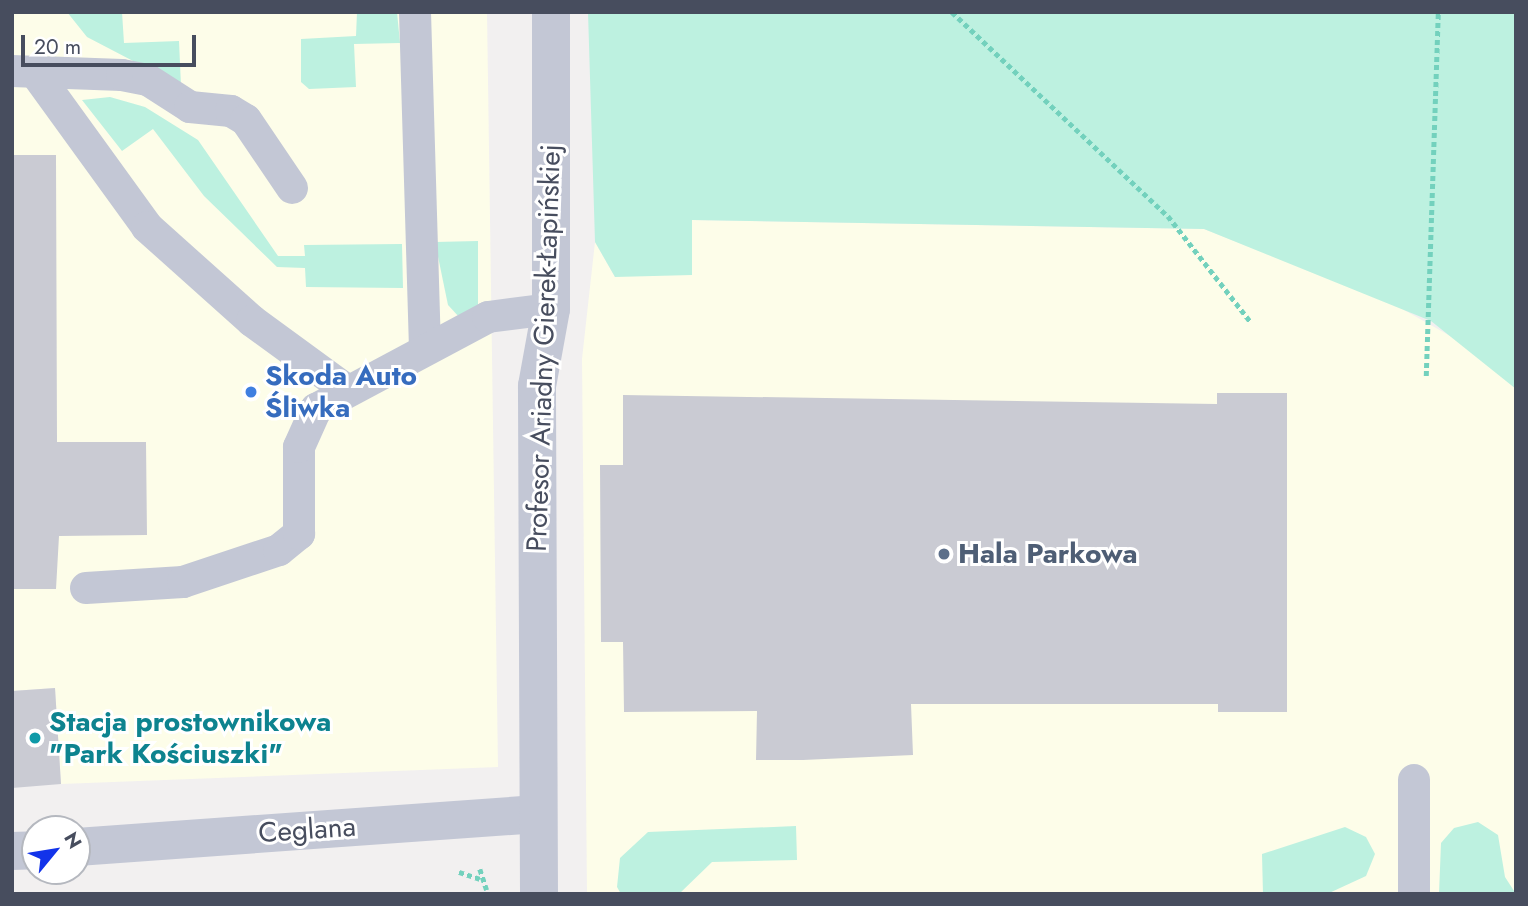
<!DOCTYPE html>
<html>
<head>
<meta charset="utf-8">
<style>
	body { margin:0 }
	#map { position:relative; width:1528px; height:906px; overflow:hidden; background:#f2f0f0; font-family:Jost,sans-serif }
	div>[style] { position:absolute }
	.commercial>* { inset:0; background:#fdfde9 }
	.green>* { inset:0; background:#bdf1e0 }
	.building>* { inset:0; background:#cacbd3 }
	.path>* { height:4.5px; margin-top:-2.25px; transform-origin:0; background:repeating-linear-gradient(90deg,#73d1bd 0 5px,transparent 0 8.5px) }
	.service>* { height:32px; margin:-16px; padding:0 16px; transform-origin:16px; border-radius:16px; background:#c3c7d5 }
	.minor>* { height:38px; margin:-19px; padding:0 19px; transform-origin:19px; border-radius:19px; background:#c3c7d5 }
	.dots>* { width:19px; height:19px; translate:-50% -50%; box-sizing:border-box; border:4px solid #fff; border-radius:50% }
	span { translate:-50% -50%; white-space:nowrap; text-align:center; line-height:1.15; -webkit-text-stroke:6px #fff; paint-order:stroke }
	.street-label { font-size:28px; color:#474d5e }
	.shop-label { font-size:28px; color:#366cbe; font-weight:700 }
	.left { translate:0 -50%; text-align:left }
	.service-label { font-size:28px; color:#4e5e75; font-weight:700 }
	.culture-label { font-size:28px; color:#0d838f; font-weight:700 }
	.frame { position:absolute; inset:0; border:14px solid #474d5e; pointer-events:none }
	.north { position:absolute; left:21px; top:815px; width:70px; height:70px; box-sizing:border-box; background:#fff; border:2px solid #b5b8bf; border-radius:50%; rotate:60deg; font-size:19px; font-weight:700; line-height:28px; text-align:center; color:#474d5e }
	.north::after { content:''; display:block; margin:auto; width:24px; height:32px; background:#1233ea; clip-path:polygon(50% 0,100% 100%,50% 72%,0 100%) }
	.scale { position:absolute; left:21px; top:35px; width:175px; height:32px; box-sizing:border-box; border:4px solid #474d5e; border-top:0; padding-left:9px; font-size:21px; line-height:24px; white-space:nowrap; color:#474d5e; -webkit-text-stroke:5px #fff; paint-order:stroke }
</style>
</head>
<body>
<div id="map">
	<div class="commercial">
		<div style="clip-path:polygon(12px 12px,487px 12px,498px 767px,61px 784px,55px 688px,12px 691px)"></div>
		<div style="clip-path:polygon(692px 220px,1204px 229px,1390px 302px,1466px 345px,1516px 389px,1516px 894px,587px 894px,582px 359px,595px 242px,615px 277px)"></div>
	</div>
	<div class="green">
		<div style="clip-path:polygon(67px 12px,122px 12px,124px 43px,179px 41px,181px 86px,87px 37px)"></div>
		<div style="clip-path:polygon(357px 12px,397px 12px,400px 43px,354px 44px,356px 87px,309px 89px,301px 82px,301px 39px,356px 36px)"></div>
		<div style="clip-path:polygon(588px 12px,1516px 12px,1516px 389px,1431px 321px,1204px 229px,692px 220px,692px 275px,615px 277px,595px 242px)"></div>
		<div style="clip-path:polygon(110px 97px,145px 107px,198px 140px,278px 256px,305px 256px,304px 245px,402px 244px,403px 288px,306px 287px,305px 268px,277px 267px,204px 196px,153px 129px,122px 151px,82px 100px)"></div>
		<div style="clip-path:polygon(478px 241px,478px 310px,460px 318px,448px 305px,435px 242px)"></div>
		<div style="clip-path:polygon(1478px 822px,1498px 835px,1505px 877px,1516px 894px,1439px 894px,1441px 843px,1454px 828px)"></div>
		<div style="clip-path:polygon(796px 826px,797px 860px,712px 862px,679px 894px,621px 894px,617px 887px,620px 858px,648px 832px)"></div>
		<div style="clip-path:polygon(1345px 827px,1366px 837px,1375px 854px,1366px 876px,1327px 894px,1263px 894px,1262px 854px)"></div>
	</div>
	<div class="building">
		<div style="clip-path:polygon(12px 155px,56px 155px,57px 442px,146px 442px,147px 535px,59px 536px,56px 589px,12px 589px)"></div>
		<div style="clip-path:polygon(1217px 393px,1287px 393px,1287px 712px,1218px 712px,1218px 704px,911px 704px,913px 755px,803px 760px,756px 760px,757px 711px,624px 712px,623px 642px,601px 642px,600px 465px,623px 465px,623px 395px,1217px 404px)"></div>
		<div style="clip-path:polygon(55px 688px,61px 784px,12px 788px,12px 691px)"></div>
	</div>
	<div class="path">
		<div style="left:952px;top:12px;width:297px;rotate:43.4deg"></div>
		<div style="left:1168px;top:216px;width:133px;rotate:52deg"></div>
		<div style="left:1426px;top:376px;width:364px;rotate:-88.1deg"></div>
		<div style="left:480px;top:869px;width:22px;rotate:72deg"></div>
		<div style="left:459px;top:872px;width:22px;rotate:18deg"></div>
	</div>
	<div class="service">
		<div style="left:415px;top:12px;width:337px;rotate:88.3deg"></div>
		<div style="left:12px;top:71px;width:110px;rotate:2.1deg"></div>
		<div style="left:122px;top:75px;width:26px;rotate:11deg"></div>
		<div style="left:148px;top:80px;width:50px;rotate:32.7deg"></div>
		<div style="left:190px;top:107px;width:41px;rotate:5.6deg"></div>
		<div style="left:231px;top:111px;width:17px;rotate:31deg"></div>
		<div style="left:246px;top:120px;width:82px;rotate:55.9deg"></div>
		<div style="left:35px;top:72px;width:191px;rotate:54.1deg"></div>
		<div style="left:147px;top:227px;width:141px;rotate:41.8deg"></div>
		<div style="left:252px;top:321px;width:119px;rotate:36.1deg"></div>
		<div style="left:86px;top:588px;width:97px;rotate:-3.5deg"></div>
		<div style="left:183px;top:582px;width:101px;rotate:-18.4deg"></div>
		<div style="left:279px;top:550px;width:26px;rotate:-39deg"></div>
		<div style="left:299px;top:534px;width:87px;rotate:-90deg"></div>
		<div style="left:299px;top:447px;width:42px;rotate:-65.9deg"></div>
		<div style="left:316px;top:409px;width:195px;rotate:-28.1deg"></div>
		<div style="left:488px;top:317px;width:64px;rotate:-7.2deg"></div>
		<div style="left:1414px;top:780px;width:114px;rotate:90deg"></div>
	</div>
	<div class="minor">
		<div style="left:77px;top:847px;width:462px;rotate:-4.1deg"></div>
		<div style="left:12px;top:851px;width:23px;rotate:-2deg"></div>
		<div style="left:539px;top:894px;width:508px;rotate:-90.23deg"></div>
		<div style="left:537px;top:386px;width:78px;rotate:-79.7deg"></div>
		<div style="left:551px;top:309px;width:297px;rotate:-90deg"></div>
	</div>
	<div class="dots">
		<div style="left:251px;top:392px;background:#3f7fe0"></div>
		<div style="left:944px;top:554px;background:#5c6f8a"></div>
		<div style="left:35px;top:738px;background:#0f9aa8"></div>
	</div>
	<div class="street-label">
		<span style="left:544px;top:348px;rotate:-88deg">Profesor Ariadny Gierek-Łapińskiej</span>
		<span style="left:307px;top:830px;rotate:-4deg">Ceglana</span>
	</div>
	<div class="shop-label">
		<span class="left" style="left:265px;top:392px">Skoda Auto<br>Śliwka</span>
	</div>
	<div class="service-label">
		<span class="left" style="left:958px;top:554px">Hala Parkowa</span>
	</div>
	<div class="culture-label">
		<span class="left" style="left:49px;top:738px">Stacja prostownikowa<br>"Park Kościuszki"</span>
	</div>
	<div class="frame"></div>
	<div class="north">N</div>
	<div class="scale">20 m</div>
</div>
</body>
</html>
